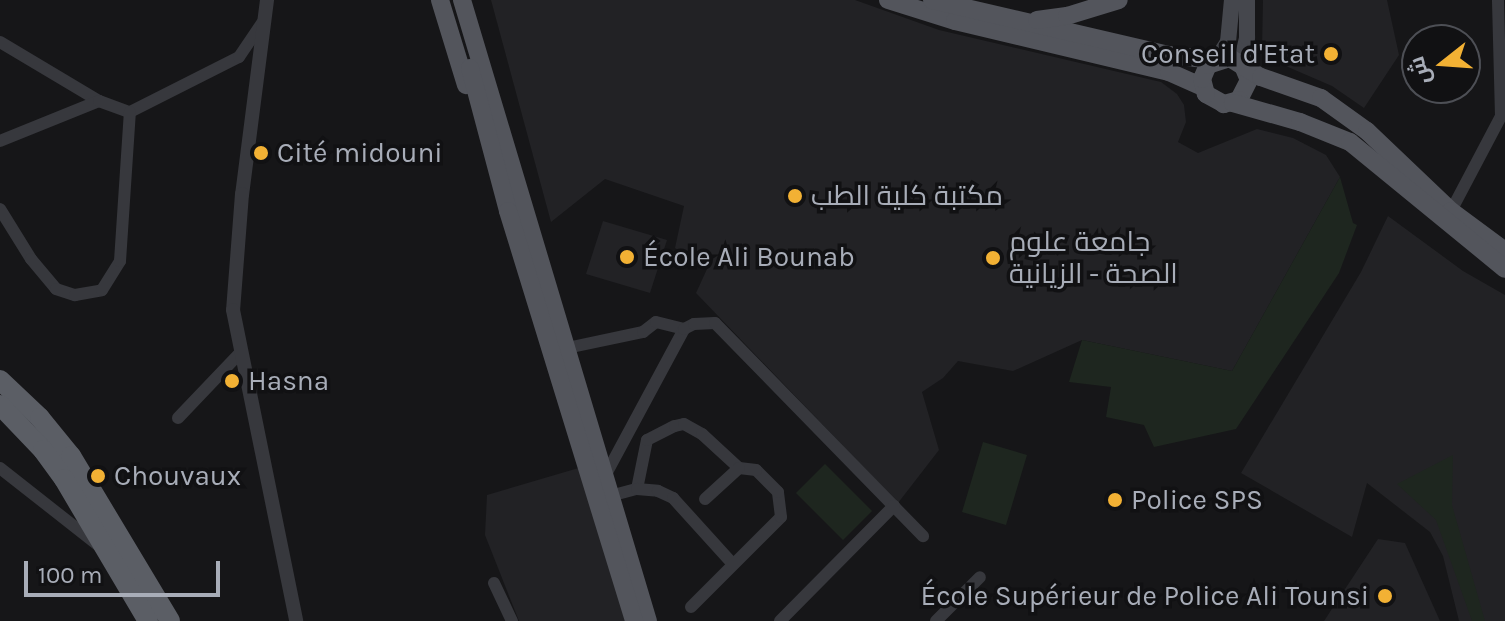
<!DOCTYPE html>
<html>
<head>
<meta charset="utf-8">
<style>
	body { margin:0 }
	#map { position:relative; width:1505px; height:621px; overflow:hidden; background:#161618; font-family:Karla,Cairo,sans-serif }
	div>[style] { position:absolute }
	.built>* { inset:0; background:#222225 }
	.green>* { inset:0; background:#1e261f }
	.minor>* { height:12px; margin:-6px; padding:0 6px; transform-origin:6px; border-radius:6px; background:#37383d }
	.tertiary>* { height:14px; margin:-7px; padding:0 7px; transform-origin:7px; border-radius:7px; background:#37383d }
	.secondary>* { height:16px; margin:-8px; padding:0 8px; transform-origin:8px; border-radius:8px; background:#45474d }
	.primary>* { height:18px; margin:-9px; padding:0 9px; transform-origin:9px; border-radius:9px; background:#53555c }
	.trunk>* { height:20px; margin:-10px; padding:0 10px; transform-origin:10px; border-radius:10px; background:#5b5e65 }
	.dots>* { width:22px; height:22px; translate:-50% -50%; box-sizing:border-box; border:4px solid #111113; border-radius:50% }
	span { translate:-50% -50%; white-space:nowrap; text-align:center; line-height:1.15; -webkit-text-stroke:7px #111113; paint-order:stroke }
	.poi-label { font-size:28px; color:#a8adb8 }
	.right { translate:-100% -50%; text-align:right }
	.left { translate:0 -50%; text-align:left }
	.north { position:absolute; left:1401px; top:24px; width:80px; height:80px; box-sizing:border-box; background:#111113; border:2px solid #4d4f55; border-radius:50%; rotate:253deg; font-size:22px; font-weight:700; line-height:32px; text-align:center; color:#a8adb8 }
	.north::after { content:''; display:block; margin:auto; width:28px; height:36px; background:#f2b134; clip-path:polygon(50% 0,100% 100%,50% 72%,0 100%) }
	.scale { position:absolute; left:24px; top:561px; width:196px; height:36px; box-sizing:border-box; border:4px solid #a8adb8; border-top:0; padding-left:10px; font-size:24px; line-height:28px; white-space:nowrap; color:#a8adb8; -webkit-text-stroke:6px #111113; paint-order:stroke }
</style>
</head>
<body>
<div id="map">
	<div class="built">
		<div style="clip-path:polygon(491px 0,855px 0,939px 30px,1161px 82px,1177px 94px,1184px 105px,1186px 122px,1178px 142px,1198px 153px,1257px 129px,1293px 138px,1326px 155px,1340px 177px,1232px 371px,1082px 340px,1013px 371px,958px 361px,943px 378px,922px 392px,939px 450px,898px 503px,696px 293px,707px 269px,675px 248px,684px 206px,605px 179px,551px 222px)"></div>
		<div style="clip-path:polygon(1263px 0,1387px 0,1399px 55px,1364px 108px,1332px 86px,1267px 58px,1262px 48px)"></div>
		<div style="clip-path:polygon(1388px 216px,1463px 271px,1505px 295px,1505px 621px,1459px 621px,1443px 556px,1430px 532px,1367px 483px,1352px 537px,1241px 473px,1361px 272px)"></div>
		<div style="clip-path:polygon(603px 221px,667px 240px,650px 293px,586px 274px)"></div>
		<div style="clip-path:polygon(582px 467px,626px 621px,519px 621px,485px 535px,487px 495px)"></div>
		<div style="clip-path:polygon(1378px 539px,1405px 543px,1440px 621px,1324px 621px)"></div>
	</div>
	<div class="green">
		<div style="clip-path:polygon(1340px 177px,1353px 223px,1357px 225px,1339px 273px,1236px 429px,1154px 447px,1144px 425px,1106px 417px,1111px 387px,1069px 382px,1082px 340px,1232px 371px)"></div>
		<div style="clip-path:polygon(983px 442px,1027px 455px,1006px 525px,962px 512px)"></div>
		<div style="clip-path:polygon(1453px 455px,1452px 505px,1485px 621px,1472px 621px,1436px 520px,1397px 484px)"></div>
		<div style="clip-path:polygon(825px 464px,872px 511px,843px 540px,796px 493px)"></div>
	</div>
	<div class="minor">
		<div style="left:0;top:42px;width:115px;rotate:30.8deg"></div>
		<div style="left:0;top:141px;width:107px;rotate:-22deg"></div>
		<div style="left:99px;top:101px;width:33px;rotate:20deg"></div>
		<div style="left:130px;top:112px;width:122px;rotate:-26.8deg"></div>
		<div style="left:239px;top:57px;width:41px;rotate:-55.9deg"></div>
		<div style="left:0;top:209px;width:59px;rotate:58.2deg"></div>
		<div style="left:31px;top:259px;width:39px;rotate:50deg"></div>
		<div style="left:56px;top:289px;width:20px;rotate:18deg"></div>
		<div style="left:75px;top:295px;width:27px;rotate:-10deg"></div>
		<div style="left:102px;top:290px;width:34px;rotate:-58deg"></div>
		<div style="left:120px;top:261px;width:149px;rotate:-86.2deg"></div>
		<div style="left:1451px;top:211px;width:107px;rotate:-62.2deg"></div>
		<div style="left:1501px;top:116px;width:116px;rotate:-91.5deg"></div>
		<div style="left:567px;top:348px;width:78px;rotate:-11.9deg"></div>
		<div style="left:643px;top:332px;width:16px;rotate:-38deg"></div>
		<div style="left:656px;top:322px;width:29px;rotate:14deg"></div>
		<div style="left:178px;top:418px;width:90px;rotate:-46.4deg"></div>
		<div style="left:0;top:468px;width:125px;rotate:38.2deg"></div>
		<div style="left:605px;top:476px;width:167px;rotate:-61.7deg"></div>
		<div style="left:684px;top:329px;width:11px;rotate:-27deg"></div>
		<div style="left:694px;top:324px;width:21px;rotate:-3deg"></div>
		<div style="left:715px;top:323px;width:298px;rotate:45.7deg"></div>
		<div style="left:637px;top:489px;width:50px;rotate:-78.5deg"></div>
		<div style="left:647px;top:440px;width:31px;rotate:-27deg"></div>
		<div style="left:675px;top:426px;width:9px;rotate:-13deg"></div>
		<div style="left:684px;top:424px;width:21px;rotate:29deg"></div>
		<div style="left:702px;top:434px;width:50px;rotate:42.6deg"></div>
		<div style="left:610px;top:496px;width:28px;rotate:-15deg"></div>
		<div style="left:637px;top:489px;width:21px;rotate:5deg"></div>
		<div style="left:658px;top:491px;width:17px;rotate:25deg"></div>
		<div style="left:673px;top:498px;width:88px;rotate:47.8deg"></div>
		<div style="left:494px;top:583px;width:42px;rotate:64.7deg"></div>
		<div style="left:691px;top:607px;width:127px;rotate:-45deg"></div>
		<div style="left:781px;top:517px;width:25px;rotate:-97deg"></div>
		<div style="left:778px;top:492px;width:31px;rotate:-135deg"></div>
		<div style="left:756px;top:470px;width:17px;rotate:-173deg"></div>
		<div style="left:739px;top:468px;width:46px;rotate:137.6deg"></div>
		<div style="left:780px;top:621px;width:162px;rotate:-45.3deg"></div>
		<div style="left:936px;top:621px;width:62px;rotate:-45deg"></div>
	</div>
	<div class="tertiary">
		<div style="left:267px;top:0;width:196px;rotate:97.3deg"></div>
		<div style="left:242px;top:194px;width:116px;rotate:94.4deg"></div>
		<div style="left:233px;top:310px;width:317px;rotate:78.5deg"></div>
	</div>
	<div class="secondary">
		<div style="left:1217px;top:59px;width:20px;rotate:-57deg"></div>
		<div style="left:1228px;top:42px;width:42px;rotate:-84.6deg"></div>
		<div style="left:1241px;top:64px;width:28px;rotate:-77deg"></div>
		<div style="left:1247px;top:37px;width:37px;rotate:-90deg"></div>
	</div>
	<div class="primary">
		<div style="left:440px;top:0;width:89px;rotate:73deg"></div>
		<div style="left:462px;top:0;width:648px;rotate:73.33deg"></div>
		<div style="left:888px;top:0;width:70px;rotate:17.4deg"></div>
		<div style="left:955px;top:21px;width:220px;rotate:13.4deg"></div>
		<div style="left:1169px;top:72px;width:37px;rotate:24deg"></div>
		<div style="left:932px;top:0;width:243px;rotate:13.1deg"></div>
		<div style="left:1169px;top:55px;width:45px;rotate:6.3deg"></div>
		<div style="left:1037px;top:20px;width:30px;rotate:-8deg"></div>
		<div style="left:1067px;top:16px;width:54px;rotate:-17.1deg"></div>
		<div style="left:1243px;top:66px;width:15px;rotate:67deg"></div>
		<div style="left:1249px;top:80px;width:22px;rotate:117deg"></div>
		<div style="left:1239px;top:100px;width:16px;rotate:165deg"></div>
		<div style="left:1224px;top:104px;width:21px;rotate:-151deg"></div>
		<div style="left:1206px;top:94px;width:16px;rotate:-105deg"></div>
		<div style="left:1202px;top:79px;width:15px;rotate:-67deg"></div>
		<div style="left:1208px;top:65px;width:23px;rotate:-18deg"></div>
		<div style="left:1230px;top:58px;width:36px;rotate:32deg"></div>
		<div style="left:1261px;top:77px;width:64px;rotate:19.3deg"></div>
		<div style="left:1321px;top:98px;width:57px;rotate:35.7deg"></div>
		<div style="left:1367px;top:131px;width:116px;rotate:43.6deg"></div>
		<div style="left:1451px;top:211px;width:67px;rotate:36.5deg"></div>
		<div style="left:470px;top:68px;width:148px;rotate:75.1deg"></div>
		<div style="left:508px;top:211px;width:429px;rotate:72.9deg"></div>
		<div style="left:1233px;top:103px;width:70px;rotate:15.8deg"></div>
		<div style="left:1300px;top:122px;width:54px;rotate:21.8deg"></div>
		<div style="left:1350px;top:142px;width:200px;rotate:39.3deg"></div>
	</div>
	<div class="trunk">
		<div style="left:0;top:380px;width:55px;rotate:43.5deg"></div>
		<div style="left:40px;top:418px;width:49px;rotate:50.8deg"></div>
		<div style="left:71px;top:456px;width:192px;rotate:59deg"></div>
		<div style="left:0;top:405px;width:62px;rotate:46.3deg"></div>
		<div style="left:43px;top:450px;width:36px;rotate:54deg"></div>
		<div style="left:64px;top:479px;width:165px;rotate:59.4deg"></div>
	</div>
	<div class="dots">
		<div style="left:1331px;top:54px;background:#f2b134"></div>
		<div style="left:261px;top:153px;background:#f2b134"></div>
		<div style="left:795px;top:196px;background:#f2b134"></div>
		<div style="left:627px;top:257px;background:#f2b134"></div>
		<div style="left:993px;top:258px;background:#f2b134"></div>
		<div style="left:232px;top:381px;background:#f2b134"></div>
		<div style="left:98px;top:476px;background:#f2b134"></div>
		<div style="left:1115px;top:500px;background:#f2b134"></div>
		<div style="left:1385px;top:596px;background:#f2b134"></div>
	</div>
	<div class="poi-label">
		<span class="right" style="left:1315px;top:54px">Conseil d'Etat</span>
		<span class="left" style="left:277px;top:153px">Cité midouni</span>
		<span class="left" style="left:811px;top:196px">مكتبة كلية الطب</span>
		<span class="left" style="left:1009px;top:258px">جامعة علوم<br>الصحة - الزيانية</span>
		<span class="left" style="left:643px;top:257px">École Ali Bounab</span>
		<span class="left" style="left:248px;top:381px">Hasna</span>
		<span class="left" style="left:114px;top:476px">Chouvaux</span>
		<span class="left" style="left:1131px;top:500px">Police SPS</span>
		<span class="right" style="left:1369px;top:596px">École Supérieur de Police Ali Tounsi</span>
	</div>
	<div class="north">ش</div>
	<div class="scale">100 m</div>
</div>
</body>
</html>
